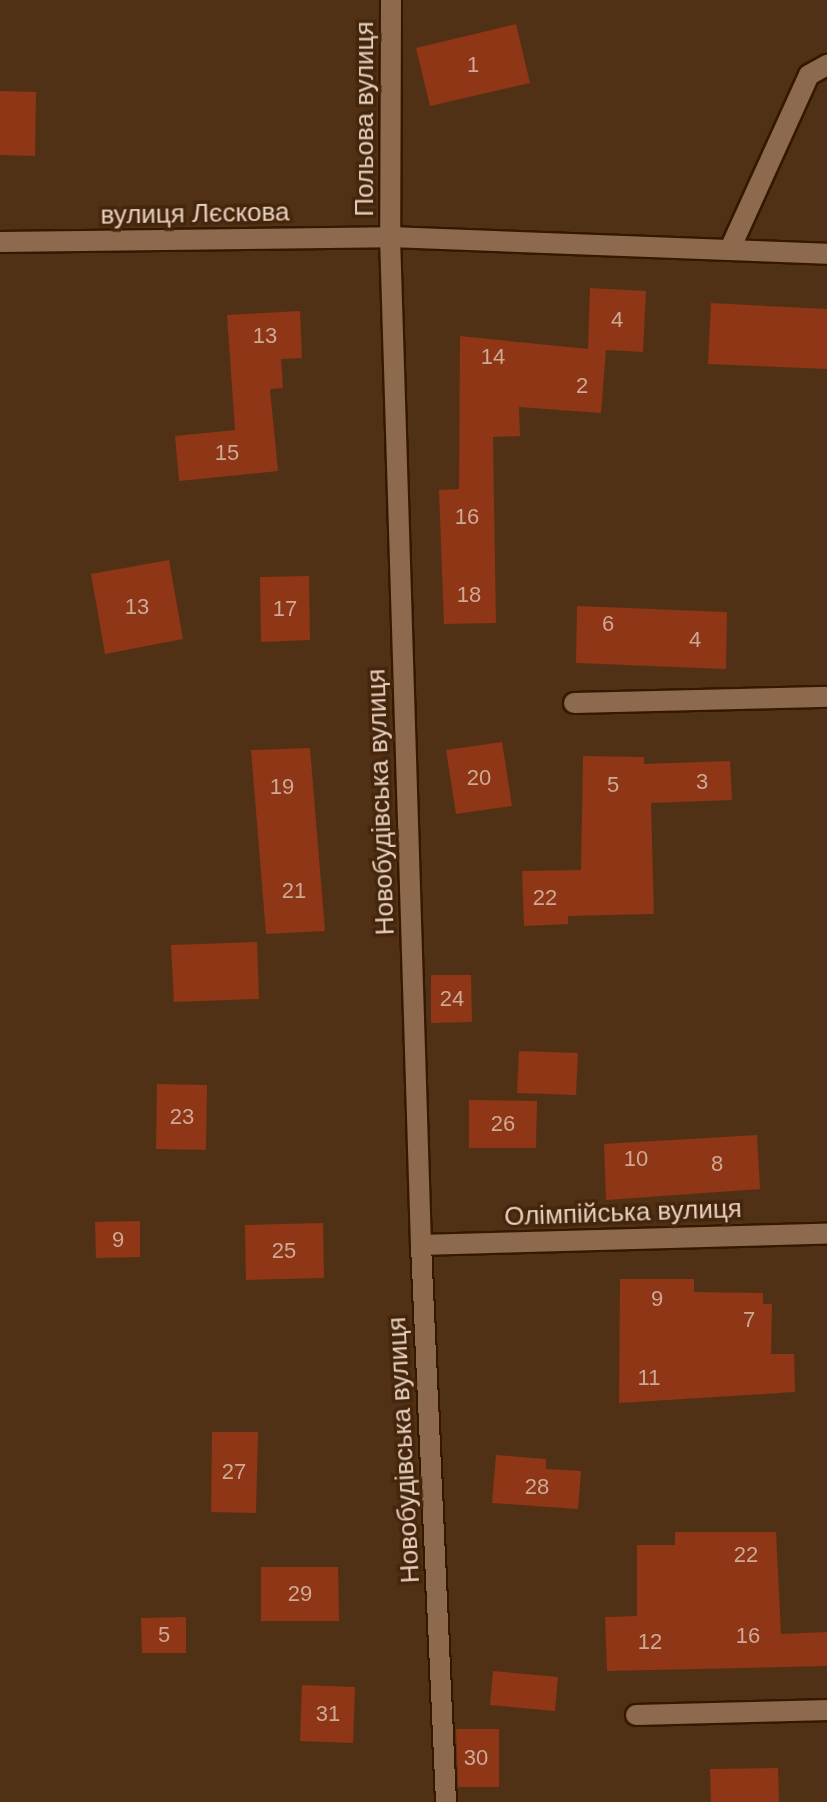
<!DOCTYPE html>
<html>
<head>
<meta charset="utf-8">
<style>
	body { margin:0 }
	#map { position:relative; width:827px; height:1802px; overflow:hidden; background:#513115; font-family:Arial,sans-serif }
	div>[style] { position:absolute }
	.building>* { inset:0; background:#8e3615 }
	.roads { filter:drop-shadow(2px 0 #351800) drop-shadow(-2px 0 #351800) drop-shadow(0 2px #351800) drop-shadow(0 -2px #351800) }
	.lane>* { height:20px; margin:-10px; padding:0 10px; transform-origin:10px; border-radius:10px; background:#8d694d }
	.street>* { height:20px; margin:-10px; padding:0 10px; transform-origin:10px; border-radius:10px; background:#8d694d }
	.secondary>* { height:20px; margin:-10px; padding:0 10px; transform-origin:10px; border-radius:10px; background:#8d694d }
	span { translate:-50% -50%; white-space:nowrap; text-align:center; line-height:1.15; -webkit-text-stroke:7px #46260a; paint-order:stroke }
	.number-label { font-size:22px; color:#cea995 }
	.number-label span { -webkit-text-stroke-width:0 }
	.street-label { font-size:26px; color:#e4cfc0 }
</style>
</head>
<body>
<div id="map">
	<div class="building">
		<div style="clip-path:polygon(516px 24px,530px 83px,430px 106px,416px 48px)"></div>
		<div style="clip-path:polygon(0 91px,36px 92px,35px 156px,0 155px)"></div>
		<div style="clip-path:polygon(590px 288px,646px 291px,643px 352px,606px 350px,601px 413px,519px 407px,520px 436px,493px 437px,496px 623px,444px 624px,439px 490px,459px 489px,460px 336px,588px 349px)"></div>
		<div style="clip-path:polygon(711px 303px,827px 309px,827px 369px,708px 364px)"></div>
		<div style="clip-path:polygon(300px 311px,302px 358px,281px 359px,283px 388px,270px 389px,278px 471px,179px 481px,175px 436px,235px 430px,227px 315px)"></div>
		<div style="clip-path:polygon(169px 560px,183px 639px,105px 654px,91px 574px)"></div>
		<div style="clip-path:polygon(309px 576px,310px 640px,261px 642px,260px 577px)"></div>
		<div style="clip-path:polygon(577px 606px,727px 612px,726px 669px,576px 663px)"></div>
		<div style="clip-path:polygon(502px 742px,512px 806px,456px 814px,446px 750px)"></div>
		<div style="clip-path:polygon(310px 748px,325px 931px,266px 934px,251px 750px)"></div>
		<div style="clip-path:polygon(583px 756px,644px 757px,644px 764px,730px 761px,732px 800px,651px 803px,654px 914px,568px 916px,568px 924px,524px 926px,522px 871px,581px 870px)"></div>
		<div style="clip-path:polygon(257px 942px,259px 999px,174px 1002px,171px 945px)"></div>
		<div style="clip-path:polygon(431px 975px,471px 975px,472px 1022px,431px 1023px)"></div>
		<div style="clip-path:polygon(519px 1051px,578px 1053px,576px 1095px,517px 1093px)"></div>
		<div style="clip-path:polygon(157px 1084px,207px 1085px,206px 1150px,156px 1149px)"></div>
		<div style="clip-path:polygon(469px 1100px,537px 1101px,536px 1148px,469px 1148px)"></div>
		<div style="clip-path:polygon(757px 1135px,760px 1189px,606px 1200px,604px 1144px)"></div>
		<div style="clip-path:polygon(140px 1221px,140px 1257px,96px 1258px,95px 1222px)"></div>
		<div style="clip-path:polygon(323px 1223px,324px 1278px,246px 1280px,245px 1225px)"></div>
		<div style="clip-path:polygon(620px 1279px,694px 1279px,694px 1292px,763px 1293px,763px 1304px,772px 1304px,771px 1354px,794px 1354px,795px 1392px,619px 1403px)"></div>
		<div style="clip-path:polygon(212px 1432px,258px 1432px,256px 1513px,211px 1512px)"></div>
		<div style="clip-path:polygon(496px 1455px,546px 1459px,546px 1469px,581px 1471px,578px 1509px,492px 1503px)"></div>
		<div style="clip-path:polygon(675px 1532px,776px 1532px,781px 1634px,827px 1632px,827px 1666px,607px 1671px,605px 1617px,637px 1616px,637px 1545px,675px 1545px)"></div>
		<div style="clip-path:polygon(261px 1567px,338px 1567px,339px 1621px,261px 1621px)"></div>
		<div style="clip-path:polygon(186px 1617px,186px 1653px,142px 1653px,141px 1618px)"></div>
		<div style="clip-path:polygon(493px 1671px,558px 1677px,555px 1711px,490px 1705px)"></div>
		<div style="clip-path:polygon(302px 1685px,355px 1687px,353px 1743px,300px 1741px)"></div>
		<div style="clip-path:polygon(456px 1729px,499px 1729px,499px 1787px,458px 1787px)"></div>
		<div style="clip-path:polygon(778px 1768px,779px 1802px,711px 1802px,710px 1769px)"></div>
	</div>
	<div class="roads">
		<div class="lane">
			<div style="left:730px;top:249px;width:191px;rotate:-65.6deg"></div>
			<div style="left:809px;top:75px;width:21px;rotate:-29deg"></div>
			<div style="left:574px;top:703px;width:253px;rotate:-1.4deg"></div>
			<div style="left:421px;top:1245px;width:406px;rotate:-1.6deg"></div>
		</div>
		<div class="street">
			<div style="left:0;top:242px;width:390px;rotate:-0.7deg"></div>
			<div style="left:390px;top:237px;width:437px;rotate:2.2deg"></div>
			<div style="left:636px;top:1715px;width:191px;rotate:-1.5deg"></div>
		</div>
		<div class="secondary">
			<div style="left:391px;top:0;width:237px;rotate:90.2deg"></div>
			<div style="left:390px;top:237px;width:1008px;rotate:88.24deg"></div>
			<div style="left:421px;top:1245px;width:558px;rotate:87.43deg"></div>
		</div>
	</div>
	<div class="number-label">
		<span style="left:473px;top:65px">1</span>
		<span style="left:617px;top:320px">4</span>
		<span style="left:265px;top:336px">13</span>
		<span style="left:493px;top:357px">14</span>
		<span style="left:582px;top:386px">2</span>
		<span style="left:227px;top:453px">15</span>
		<span style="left:467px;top:517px">16</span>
		<span style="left:469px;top:595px">18</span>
		<span style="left:137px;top:607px">13</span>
		<span style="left:285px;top:609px">17</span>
		<span style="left:608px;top:624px">6</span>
		<span style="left:695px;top:640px">4</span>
		<span style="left:479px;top:778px">20</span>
		<span style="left:702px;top:782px">3</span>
		<span style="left:613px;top:785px">5</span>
		<span style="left:282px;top:787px">19</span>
		<span style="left:294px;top:891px">21</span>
		<span style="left:545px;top:898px">22</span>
		<span style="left:452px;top:999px">24</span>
		<span style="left:182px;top:1117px">23</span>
		<span style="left:503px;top:1124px">26</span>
		<span style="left:636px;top:1159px">10</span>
		<span style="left:717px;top:1164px">8</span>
		<span style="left:118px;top:1240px">9</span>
		<span style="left:284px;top:1251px">25</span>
		<span style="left:657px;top:1299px">9</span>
		<span style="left:749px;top:1320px">7</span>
		<span style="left:649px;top:1378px">11</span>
		<span style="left:234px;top:1472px">27</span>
		<span style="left:537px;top:1487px">28</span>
		<span style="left:746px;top:1555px">22</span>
		<span style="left:300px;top:1594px">29</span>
		<span style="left:164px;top:1635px">5</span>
		<span style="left:748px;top:1636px">16</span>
		<span style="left:650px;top:1642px">12</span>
		<span style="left:328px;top:1714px">31</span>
		<span style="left:476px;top:1758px">30</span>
	</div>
	<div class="street-label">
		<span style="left:365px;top:119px;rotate:-90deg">Польова вулиця</span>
		<span style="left:195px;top:214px;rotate:-1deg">вулиця Лєскова</span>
		<span style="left:381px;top:802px;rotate:-92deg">Новобудівська вулиця</span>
		<span style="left:623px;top:1213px;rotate:-2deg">Олімпійська вулиця</span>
		<span style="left:404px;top:1450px;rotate:-93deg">Новобудівська вулиця</span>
	</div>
</div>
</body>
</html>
